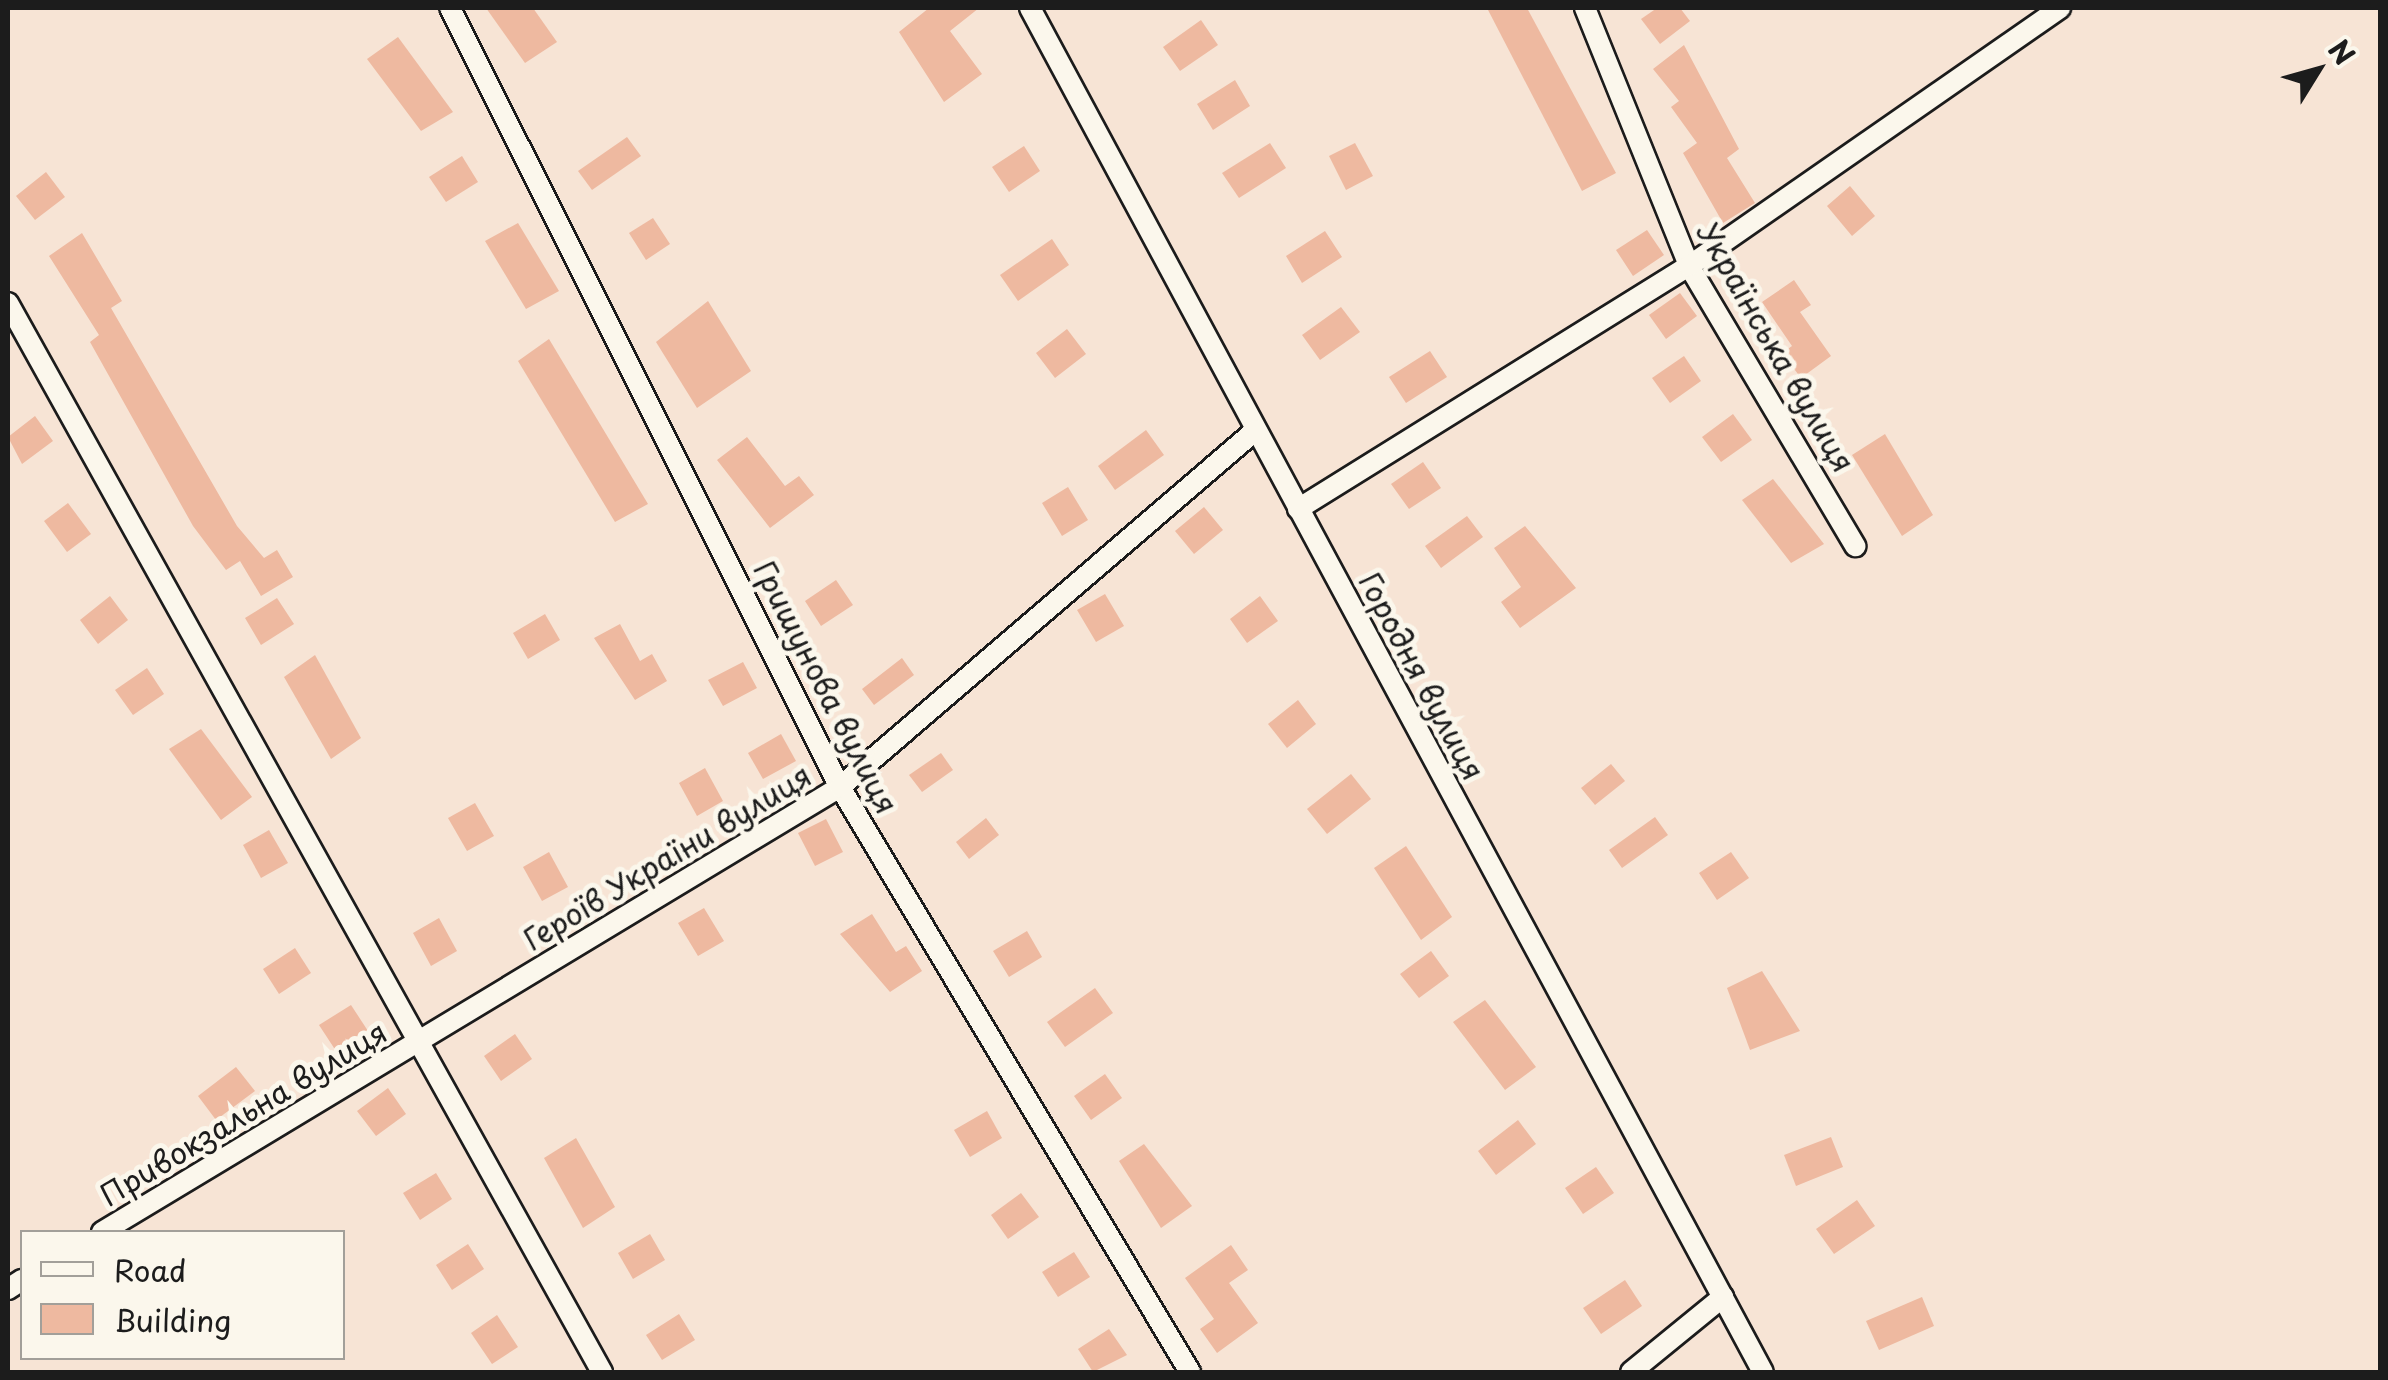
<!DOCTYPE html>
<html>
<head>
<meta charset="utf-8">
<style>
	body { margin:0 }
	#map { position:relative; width:2388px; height:1380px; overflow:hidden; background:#f7e4d5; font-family:"Playpen Sans",sans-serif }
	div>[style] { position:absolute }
	.building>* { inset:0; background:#eeb9a0 }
	.roads { filter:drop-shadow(2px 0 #1c1c1c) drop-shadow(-2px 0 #1c1c1c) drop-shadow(0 2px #1c1c1c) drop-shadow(0 -2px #1c1c1c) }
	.street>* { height:20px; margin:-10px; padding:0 10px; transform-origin:10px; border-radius:10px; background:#fbf7ec }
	span { translate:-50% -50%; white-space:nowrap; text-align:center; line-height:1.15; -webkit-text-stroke:10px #fbf7ec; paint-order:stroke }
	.street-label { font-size:30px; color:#1c1c1c }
	.frame { position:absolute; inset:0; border:10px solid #1c1c1c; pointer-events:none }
	.legend { position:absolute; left:20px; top:1230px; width:325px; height:130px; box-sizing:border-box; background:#fbf7ec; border:2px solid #a29f99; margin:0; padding:12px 18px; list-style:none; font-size:30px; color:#1c1c1c }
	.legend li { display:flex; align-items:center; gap:20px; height:50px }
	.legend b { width:50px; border:2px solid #a29f99 }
	.north { position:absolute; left:2268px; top:20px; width:100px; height:100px; -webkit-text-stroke:8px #fbf7ec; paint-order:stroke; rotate:53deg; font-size:28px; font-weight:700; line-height:40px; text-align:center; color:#1c1c1c }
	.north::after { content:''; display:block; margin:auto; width:35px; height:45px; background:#1c1c1c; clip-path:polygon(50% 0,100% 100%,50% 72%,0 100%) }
</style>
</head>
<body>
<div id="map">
	<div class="building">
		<div style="clip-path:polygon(486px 8px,533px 8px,557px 42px,525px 63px)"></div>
		<div style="clip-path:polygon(929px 8px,979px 8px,950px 31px,982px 74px,944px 102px,899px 32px)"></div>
		<div style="clip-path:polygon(1487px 8px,1527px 8px,1616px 173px,1582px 191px)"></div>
		<div style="clip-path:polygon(1657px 8px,1680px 8px,1690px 21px,1660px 44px,1641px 19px)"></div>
		<div style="clip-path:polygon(1201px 20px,1218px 45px,1180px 71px,1163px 47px)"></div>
		<div style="clip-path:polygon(398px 37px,453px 112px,421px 131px,367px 59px)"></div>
		<div style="clip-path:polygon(1684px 45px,1739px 149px,1727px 158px,1755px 203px,1723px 223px,1683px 153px,1697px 143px,1671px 107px,1679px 101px,1653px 69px)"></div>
		<div style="clip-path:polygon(1235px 80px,1250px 106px,1213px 130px,1197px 104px)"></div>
		<div style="clip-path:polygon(627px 137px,641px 156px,592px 190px,578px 171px)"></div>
		<div style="clip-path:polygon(1270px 143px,1286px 168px,1239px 198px,1222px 173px)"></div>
		<div style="clip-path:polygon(1355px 143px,1373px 176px,1346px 190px,1329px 156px)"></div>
		<div style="clip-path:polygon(1024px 146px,1040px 171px,1009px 192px,992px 167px)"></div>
		<div style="clip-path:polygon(462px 156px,478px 182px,446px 202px,429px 177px)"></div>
		<div style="clip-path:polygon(46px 172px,65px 197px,35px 220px,16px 196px)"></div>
		<div style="clip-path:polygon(1850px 186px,1875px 216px,1852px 236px,1827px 206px)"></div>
		<div style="clip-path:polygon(653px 218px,670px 244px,646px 260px,629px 233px)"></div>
		<div style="clip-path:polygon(518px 223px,559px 291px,526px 309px,485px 241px)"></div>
		<div style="clip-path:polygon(1647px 230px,1664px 255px,1633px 276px,1616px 250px)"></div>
		<div style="clip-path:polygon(1325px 231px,1342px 257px,1302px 283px,1286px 256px)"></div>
		<div style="clip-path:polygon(82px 233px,122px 301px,111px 308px,237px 526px,264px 558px,277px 550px,293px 577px,261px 596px,240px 561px,226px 570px,193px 526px,90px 342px,99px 335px,49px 256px)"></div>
		<div style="clip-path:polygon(1052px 239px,1069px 265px,1018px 301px,1000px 275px)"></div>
		<div style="clip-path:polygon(1794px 280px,1811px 305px,1800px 312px,1831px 356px,1801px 378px,1782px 353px,1792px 346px,1762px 302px)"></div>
		<div style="clip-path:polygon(1680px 293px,1697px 316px,1666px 339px,1649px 315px)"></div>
		<div style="clip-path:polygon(708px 301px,751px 371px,697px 408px,656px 342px)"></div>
		<div style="clip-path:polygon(1341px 307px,1360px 332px,1320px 360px,1302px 335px)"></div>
		<div style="clip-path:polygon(1067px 329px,1086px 354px,1055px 378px,1036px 353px)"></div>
		<div style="clip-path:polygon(549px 339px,648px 504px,615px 522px,518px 361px)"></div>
		<div style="clip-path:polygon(1430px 351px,1447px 377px,1406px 403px,1389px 377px)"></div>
		<div style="clip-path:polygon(1684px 356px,1701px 381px,1670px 403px,1652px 378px)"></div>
		<div style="clip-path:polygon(1733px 414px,1752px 440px,1721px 462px,1702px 437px)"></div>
		<div style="clip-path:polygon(35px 416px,53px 441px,22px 464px,8px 437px)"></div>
		<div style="clip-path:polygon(1146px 430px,1164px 455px,1115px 490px,1098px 466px)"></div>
		<div style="clip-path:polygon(1885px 434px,1933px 515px,1902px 536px,1852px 455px)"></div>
		<div style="clip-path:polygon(747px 437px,785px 486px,799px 476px,814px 495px,770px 528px,717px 460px)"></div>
		<div style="clip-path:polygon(1423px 462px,1441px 488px,1409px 509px,1391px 484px)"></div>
		<div style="clip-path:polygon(1773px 479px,1824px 544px,1791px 563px,1742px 500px)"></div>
		<div style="clip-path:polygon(1068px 487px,1088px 520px,1062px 536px,1042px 503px)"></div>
		<div style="clip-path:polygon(68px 503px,91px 534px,67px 552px,44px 521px)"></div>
		<div style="clip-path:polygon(1204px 507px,1223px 530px,1194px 554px,1175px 531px)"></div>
		<div style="clip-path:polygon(1467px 516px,1483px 537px,1441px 568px,1425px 546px)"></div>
		<div style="clip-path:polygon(1525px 526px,1576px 588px,1520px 628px,1501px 602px,1521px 587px,1494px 548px)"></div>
		<div style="clip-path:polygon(836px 580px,853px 605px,821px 626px,805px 601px)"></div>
		<div style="clip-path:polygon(1105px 594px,1124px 626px,1096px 642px,1077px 610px)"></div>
		<div style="clip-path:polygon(110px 596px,128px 620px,98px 644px,80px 620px)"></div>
		<div style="clip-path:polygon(1260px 596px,1278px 621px,1247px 643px,1230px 619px)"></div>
		<div style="clip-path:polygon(277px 598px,294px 624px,261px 645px,245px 618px)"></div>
		<div style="clip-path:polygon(545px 614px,560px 640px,528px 659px,513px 633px)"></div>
		<div style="clip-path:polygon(620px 624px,640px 661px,652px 654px,667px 681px,635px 700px,594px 638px)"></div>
		<div style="clip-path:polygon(315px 655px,361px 738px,331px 759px,284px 677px)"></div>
		<div style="clip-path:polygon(902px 658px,914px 675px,874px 705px,862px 689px)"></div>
		<div style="clip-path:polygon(743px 662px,757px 688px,723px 706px,708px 680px)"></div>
		<div style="clip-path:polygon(147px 668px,164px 694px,133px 715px,115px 690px)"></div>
		<div style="clip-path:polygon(1298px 700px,1316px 724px,1287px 748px,1268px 724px)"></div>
		<div style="clip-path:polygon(201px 729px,252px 797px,221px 820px,169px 749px)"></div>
		<div style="clip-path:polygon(781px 734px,796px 761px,763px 779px,748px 753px)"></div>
		<div style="clip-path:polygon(941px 753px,953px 770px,922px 792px,909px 775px)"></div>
		<div style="clip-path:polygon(1611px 764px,1625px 781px,1595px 805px,1581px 788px)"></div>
		<div style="clip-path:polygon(705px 768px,723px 801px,697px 816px,679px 783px)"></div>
		<div style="clip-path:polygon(1351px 774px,1371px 799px,1327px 834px,1307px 809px)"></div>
		<div style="clip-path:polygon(475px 803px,494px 836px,467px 851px,448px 818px)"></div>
		<div style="clip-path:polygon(1655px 817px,1668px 835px,1622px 868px,1609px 850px)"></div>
		<div style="clip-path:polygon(986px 818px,999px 835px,969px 859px,956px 842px)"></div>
		<div style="clip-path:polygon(826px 819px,843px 852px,815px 866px,798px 833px)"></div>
		<div style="clip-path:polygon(269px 830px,288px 863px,261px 878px,243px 845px)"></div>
		<div style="clip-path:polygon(1406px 846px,1452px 917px,1421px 940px,1374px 868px)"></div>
		<div style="clip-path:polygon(549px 852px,568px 887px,542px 901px,523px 867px)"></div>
		<div style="clip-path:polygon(1731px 852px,1749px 878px,1717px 900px,1699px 873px)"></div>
		<div style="clip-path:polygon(704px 908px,724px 941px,698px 956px,678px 923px)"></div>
		<div style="clip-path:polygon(872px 914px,896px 952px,906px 946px,922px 971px,890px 992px,840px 934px)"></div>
		<div style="clip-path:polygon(439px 918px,457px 951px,431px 966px,413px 933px)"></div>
		<div style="clip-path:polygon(1027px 931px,1042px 957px,1009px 977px,993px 951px)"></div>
		<div style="clip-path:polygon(295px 948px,311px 973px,279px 994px,263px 969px)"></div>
		<div style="clip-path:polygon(1431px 951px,1449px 976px,1419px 998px,1400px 974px)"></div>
		<div style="clip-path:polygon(1762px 971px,1800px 1031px,1750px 1050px,1727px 988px)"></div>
		<div style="clip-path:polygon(1095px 988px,1113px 1013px,1065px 1047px,1047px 1022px)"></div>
		<div style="clip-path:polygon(1485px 1000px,1536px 1067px,1505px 1090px,1453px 1022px)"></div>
		<div style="clip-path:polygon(351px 1005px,368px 1031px,336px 1051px,319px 1025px)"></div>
		<div style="clip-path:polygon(515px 1034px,532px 1059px,501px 1081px,484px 1056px)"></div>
		<div style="clip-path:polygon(236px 1067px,255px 1091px,216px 1120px,198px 1096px)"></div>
		<div style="clip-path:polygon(1105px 1074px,1122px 1098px,1091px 1120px,1074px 1096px)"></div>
		<div style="clip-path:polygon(388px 1088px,406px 1114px,376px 1136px,357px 1111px)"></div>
		<div style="clip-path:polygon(987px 1111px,1002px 1138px,970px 1157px,954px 1130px)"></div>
		<div style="clip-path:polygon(1518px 1120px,1536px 1144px,1496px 1175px,1478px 1151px)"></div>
		<div style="clip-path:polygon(1831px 1137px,1843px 1167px,1796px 1186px,1784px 1155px)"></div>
		<div style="clip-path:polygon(576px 1138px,615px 1207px,583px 1228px,544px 1158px)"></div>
		<div style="clip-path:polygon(1144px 1144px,1192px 1206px,1161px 1228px,1119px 1161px)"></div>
		<div style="clip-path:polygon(1596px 1167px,1614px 1193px,1583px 1214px,1565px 1188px)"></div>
		<div style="clip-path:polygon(436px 1173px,452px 1199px,420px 1220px,403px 1193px)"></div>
		<div style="clip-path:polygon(1021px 1193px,1039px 1217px,1008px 1239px,991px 1215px)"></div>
		<div style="clip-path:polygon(1857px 1200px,1875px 1226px,1834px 1254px,1816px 1229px)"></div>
		<div style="clip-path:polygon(650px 1234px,665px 1260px,633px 1279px,618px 1253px)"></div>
		<div style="clip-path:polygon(468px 1244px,484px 1269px,452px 1290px,436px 1265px)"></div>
		<div style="clip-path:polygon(1231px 1245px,1248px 1270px,1229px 1283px,1258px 1323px,1217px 1353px,1200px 1329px,1214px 1319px,1185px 1278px)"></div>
		<div style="clip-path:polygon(1074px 1252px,1090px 1277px,1058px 1297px,1042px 1272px)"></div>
		<div style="clip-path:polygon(1625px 1280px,1642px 1306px,1601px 1334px,1583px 1308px)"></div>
		<div style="clip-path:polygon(1922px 1297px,1934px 1326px,1879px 1350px,1866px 1321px)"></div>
		<div style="clip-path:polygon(679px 1314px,695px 1340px,662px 1360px,646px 1335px)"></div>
		<div style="clip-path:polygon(497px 1315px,518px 1347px,492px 1364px,471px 1333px)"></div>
		<div style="clip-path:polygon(1109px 1329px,1127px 1355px,1093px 1372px,1078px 1349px)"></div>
	</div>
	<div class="roads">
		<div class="street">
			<div style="left:450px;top:8px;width:871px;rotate:63.41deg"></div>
			<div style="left:840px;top:787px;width:682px;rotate:59.11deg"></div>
			<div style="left:1030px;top:8px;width:1548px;rotate:61.75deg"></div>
			<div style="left:1585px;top:8px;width:278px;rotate:68deg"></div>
			<div style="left:1689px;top:266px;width:326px;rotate:59.3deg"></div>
			<div style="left:8px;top:303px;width:1223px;rotate:60.94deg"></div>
			<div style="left:1298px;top:509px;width:460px;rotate:-31.9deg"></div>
			<div style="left:1689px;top:266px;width:452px;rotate:-34.8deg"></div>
			<div style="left:102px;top:1232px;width:862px;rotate:-31.09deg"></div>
			<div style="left:840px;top:787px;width:548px;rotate:-40.64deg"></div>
			<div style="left:8px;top:1289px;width:17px;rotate:-33deg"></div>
			<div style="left:1631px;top:1372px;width:119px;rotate:-39.2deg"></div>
		</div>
	</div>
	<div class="street-label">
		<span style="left:1776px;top:347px;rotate:60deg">Українська вулиця</span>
		<span style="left:1422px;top:676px;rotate:62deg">Городня вулиця</span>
		<span style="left:826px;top:687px;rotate:63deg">Гришунова вулиця</span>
		<span style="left:667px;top:857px;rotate:-31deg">Героїв України вулиця</span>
		<span style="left:243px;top:1113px;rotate:-31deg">Привокзальна вулиця</span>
	</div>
	<div class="frame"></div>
	<ul class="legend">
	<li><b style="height:12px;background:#fbf7ec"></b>Road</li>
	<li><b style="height:28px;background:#eeb9a0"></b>Building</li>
	</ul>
	<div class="north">N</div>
</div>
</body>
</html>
